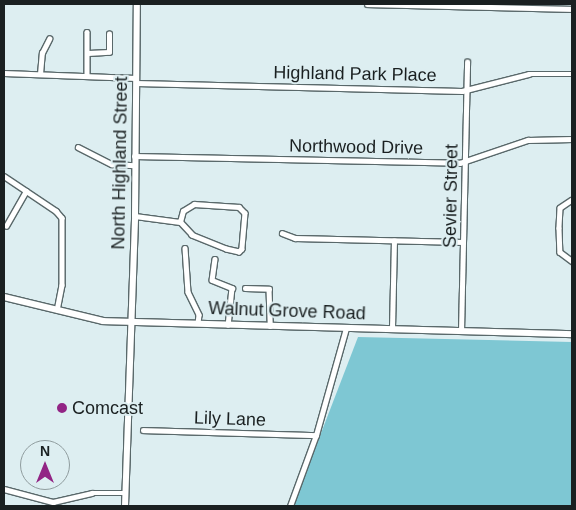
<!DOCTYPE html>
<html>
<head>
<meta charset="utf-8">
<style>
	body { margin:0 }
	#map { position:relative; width:576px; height:510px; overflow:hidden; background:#ddeef1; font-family:Arial,sans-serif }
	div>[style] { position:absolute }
	.green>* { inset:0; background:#7ec7d3 }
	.roads { filter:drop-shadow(1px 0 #59686a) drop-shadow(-1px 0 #59686a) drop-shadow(0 1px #59686a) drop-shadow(0 -1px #59686a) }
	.street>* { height:4.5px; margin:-2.25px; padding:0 2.25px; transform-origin:2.25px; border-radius:2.25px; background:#fff }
	.secondary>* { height:6px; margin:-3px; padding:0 3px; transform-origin:3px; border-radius:3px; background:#fff }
	.dots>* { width:14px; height:14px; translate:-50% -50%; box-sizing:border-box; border:2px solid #ddeef1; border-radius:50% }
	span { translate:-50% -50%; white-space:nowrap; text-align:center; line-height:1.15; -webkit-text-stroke:4px #ddeef1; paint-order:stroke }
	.street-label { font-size:18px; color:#1a2021 }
	.poi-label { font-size:18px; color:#1a2021 }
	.left { translate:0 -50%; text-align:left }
	.frame { position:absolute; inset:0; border:5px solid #1a2021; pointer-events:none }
	.north { position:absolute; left:20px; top:440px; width:50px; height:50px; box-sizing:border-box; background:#ddeef1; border:1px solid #8f9c9e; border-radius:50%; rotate:0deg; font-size:14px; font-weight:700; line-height:20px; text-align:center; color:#1a2021 }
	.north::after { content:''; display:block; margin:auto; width:18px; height:22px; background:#922485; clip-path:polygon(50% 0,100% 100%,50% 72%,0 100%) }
</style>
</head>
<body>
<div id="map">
	<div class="green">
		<div style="clip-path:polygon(358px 337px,572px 342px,572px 506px,293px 506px)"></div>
	</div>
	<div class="roads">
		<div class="street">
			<div style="left:367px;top:4px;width:205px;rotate:1.4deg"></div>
			<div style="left:87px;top:32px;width:44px;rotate:90deg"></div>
			<div style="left:88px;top:53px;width:21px;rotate:-3deg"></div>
			<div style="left:109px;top:52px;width:18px;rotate:-90deg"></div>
			<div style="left:4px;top:73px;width:132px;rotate:2.2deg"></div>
			<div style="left:40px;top:74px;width:21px;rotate:-85deg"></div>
			<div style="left:42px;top:53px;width:16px;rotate:-63deg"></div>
			<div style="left:136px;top:83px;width:326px;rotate:1.4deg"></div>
			<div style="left:462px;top:91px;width:69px;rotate:-14.2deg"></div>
			<div style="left:529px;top:74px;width:43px"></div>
			<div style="left:78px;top:147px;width:38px;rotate:27deg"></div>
			<div style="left:112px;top:164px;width:22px;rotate:3deg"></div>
			<div style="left:134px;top:156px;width:326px;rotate:1.2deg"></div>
			<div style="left:460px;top:163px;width:72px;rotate:-18.7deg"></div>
			<div style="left:528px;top:140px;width:44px;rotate:-1.3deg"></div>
			<div style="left:4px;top:176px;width:63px;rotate:33.9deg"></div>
			<div style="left:56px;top:211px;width:9px;rotate:49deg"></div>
			<div style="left:62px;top:218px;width:67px;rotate:90deg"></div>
			<div style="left:62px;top:285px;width:25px;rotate:101deg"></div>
			<div style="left:572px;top:200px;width:14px;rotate:146deg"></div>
			<div style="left:560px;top:208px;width:20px;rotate:93deg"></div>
			<div style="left:559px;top:228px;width:24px;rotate:88deg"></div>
			<div style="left:560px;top:252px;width:15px;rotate:37deg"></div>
			<div style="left:194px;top:204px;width:45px;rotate:3.8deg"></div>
			<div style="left:239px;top:207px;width:8px;rotate:45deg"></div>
			<div style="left:245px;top:213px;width:36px;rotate:95deg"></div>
			<div style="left:242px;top:249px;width:4px;rotate:135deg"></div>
			<div style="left:239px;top:252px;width:13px;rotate:-167deg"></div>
			<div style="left:226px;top:249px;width:37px;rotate:-158deg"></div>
			<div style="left:192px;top:235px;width:18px;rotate:-133deg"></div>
			<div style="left:180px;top:222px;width:11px;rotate:-75deg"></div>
			<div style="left:183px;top:211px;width:13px;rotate:-32deg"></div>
			<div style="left:135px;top:216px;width:45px;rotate:7.6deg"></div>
			<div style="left:6px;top:226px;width:40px;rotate:-60.3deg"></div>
			<div style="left:282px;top:233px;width:14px;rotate:21deg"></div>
			<div style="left:295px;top:238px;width:168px;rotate:1.4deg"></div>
			<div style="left:185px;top:248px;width:44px;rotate:86.1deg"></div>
			<div style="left:188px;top:292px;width:25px;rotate:64deg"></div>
			<div style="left:199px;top:315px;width:8px;rotate:97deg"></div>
			<div style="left:215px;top:259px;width:21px;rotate:98deg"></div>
			<div style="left:212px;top:280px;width:22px;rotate:22deg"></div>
			<div style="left:232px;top:288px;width:37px;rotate:96deg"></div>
			<div style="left:245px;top:288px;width:24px;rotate:2deg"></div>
			<div style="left:269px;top:289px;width:37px;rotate:88deg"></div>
			<div style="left:392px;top:328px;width:87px;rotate:-88.7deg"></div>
			<div style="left:461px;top:331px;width:269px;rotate:-88.7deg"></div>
			<div style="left:143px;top:430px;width:173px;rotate:1.7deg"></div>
			<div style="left:4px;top:489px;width:51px;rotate:14.9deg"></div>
			<div style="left:53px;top:502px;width:40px;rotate:-13deg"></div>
			<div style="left:92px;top:493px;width:33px"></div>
			<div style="left:290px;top:506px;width:76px;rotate:-69.9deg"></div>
			<div style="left:316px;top:435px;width:111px;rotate:-74.3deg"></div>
		</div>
		<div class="secondary">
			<div style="left:4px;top:297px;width:102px;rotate:13.6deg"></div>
			<div style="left:103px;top:321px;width:469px;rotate:1.6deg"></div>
			<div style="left:125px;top:506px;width:290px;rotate:-88deg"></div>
			<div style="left:135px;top:216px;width:212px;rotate:-89.5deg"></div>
		</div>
	</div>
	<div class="dots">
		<div style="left:62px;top:408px;background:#922485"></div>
	</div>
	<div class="street-label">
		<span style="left:355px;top:74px;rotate:1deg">Highland Park Place</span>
		<span style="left:356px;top:147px;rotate:1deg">Northwood Drive</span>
		<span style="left:120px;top:163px;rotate:-89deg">North Highland Street</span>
		<span style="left:451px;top:196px;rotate:-89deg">Sevier Street</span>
		<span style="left:287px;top:311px;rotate:2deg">Walnut Grove Road</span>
		<span style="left:230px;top:419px;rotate:2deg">Lily Lane</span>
	</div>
	<div class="poi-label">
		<span class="left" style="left:72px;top:408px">Comcast</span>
	</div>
	<div class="frame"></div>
	<div class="north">N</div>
</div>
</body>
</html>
